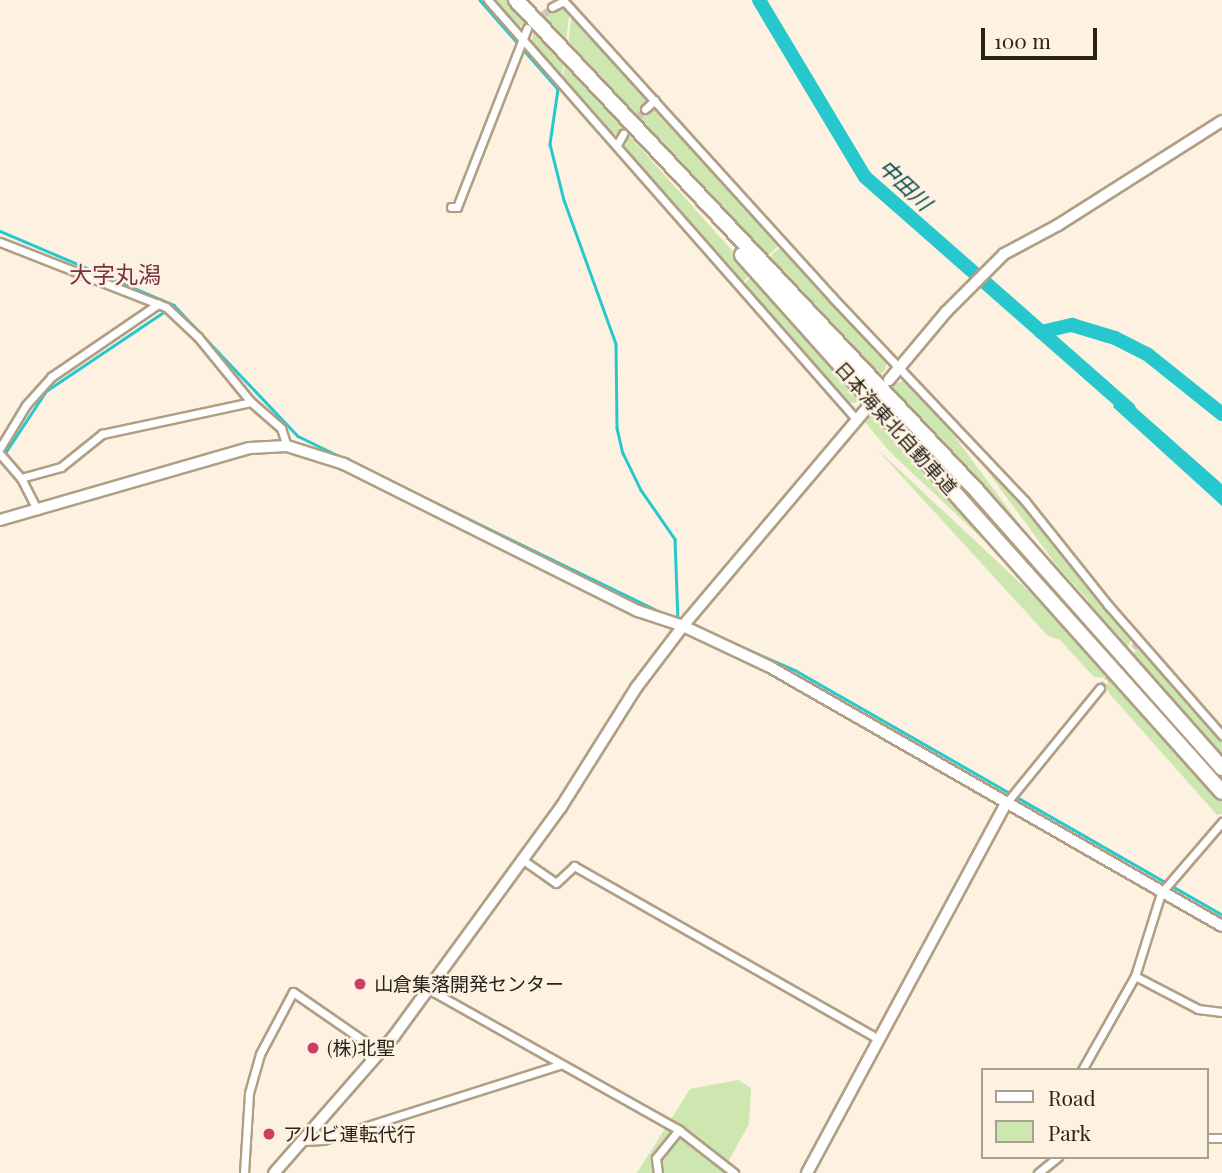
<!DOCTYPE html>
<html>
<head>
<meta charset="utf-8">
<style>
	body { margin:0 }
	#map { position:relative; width:1222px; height:1173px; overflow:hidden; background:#fdf2e2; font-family:"Playfair Display","Noto Sans JP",serif }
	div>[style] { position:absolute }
	.green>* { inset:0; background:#cee6af }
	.water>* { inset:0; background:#27c8cd }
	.stream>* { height:2.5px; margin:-1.25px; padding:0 1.25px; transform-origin:1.25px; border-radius:1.25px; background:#27c8cd }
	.river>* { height:14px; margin:-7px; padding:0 7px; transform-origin:7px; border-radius:7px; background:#27c8cd }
	.street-tunnel>* { height:7px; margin-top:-3.5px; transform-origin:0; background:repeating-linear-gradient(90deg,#d3c8ba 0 7px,transparent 0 10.5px) }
	.roads { filter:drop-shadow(2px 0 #b09f85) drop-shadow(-2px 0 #b09f85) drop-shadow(0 2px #b09f85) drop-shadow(0 -2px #b09f85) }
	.street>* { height:7px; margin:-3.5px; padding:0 3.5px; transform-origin:3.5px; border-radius:3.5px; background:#fff }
	.secondary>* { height:10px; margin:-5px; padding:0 5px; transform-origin:5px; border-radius:5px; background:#fff }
	.highway>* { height:14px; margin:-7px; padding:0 7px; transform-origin:7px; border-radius:7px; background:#fff }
	.dots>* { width:19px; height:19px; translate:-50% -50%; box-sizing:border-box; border:4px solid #fdf2e2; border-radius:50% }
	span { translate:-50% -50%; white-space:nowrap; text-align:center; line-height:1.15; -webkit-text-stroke:5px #fdf2e2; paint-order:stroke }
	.street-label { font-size:19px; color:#292218 }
	.poi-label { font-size:19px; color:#292218 }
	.left { translate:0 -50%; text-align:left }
	.water-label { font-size:21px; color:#05494b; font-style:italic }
	.quarter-label { font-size:23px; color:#793242 }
	.legend { position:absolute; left:981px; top:1068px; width:228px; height:91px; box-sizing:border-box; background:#fdf2e2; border:2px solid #a89f91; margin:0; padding:9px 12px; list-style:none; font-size:21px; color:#292218 }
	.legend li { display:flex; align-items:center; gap:14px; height:35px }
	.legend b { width:35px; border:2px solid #a89f91 }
	.scale { position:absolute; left:981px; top:28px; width:116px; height:32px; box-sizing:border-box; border:4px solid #292218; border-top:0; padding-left:9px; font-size:21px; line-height:24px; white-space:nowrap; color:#292218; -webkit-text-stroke:5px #fdf2e2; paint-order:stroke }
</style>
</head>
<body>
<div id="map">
	<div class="green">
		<div style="clip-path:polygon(490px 0,508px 0,530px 24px,515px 27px)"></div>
		<div style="clip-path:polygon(554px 7px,570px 8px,566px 42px,543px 16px)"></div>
		<div style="clip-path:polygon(572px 11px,647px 98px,636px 118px,568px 44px)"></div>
		<div style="clip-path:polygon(534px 30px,564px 61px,561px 79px,531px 45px)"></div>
		<div style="clip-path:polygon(565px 63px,624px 129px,620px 135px,608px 132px,562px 81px)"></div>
		<div style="clip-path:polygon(646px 110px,661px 111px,781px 243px,766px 258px,638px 120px)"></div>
		<div style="clip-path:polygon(628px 134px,752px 273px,741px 284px,625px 151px)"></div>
		<div style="clip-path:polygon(783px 244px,882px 353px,887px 361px,885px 370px,881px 374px,850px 347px,768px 259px)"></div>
		<div style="clip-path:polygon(753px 275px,862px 397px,856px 403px,847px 402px,823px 377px,742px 286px)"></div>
		<div style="clip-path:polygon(905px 380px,952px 433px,1043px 556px,890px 386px)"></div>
		<div style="clip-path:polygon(872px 408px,1024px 578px,889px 451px,865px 422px)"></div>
		<div style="clip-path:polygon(969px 446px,1024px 504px,1132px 637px,1127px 649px,1089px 609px,1088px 600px,1057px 566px)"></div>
		<div style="clip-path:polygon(875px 447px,1068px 628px,1108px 672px,1103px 678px,1094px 677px,1060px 640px,1048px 636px)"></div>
		<div style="clip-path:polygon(1137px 650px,1144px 652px,1222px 739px,1222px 758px,1131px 655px)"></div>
		<div style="clip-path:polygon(1112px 677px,1222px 800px,1222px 814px,1217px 815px,1108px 692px,1106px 685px)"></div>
		<div style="clip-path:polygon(738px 1080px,751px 1088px,749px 1124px,722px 1173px,637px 1173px,690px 1089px)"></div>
	</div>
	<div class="water">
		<div style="clip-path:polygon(1119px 393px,1222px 484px,1222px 506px,1113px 407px)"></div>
	</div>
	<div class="stream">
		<div style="left:480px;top:0;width:118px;rotate:48.8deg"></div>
		<div style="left:558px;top:89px;width:56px;rotate:98.3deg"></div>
		<div style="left:550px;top:144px;width:58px;rotate:76deg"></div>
		<div style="left:564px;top:200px;width:153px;rotate:70.1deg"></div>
		<div style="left:616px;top:344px;width:84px;rotate:89.3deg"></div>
		<div style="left:617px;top:428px;width:26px;rotate:77deg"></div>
		<div style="left:623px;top:453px;width:41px;rotate:64.1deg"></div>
		<div style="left:641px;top:490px;width:60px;rotate:55.2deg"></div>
		<div style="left:675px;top:539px;width:82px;rotate:87.9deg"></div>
		<div style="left:0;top:231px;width:189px;rotate:23deg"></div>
		<div style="left:174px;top:305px;width:180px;rotate:46.6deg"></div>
		<div style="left:298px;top:436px;width:409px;rotate:25.9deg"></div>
		<div style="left:5px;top:453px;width:74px;rotate:-56.5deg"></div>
		<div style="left:46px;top:391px;width:143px;rotate:-33.9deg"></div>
		<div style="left:691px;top:625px;width:113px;rotate:23.4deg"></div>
		<div style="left:795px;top:670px;width:492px;rotate:29.8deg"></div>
	</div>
	<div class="river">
		<div style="left:759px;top:0;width:206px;rotate:59.1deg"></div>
		<div style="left:865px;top:177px;width:351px;rotate:41.3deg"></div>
		<div style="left:1041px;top:332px;width:32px;rotate:-13deg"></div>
		<div style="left:1072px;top:325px;width:45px;rotate:16.8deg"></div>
		<div style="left:1115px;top:338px;width:36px;rotate:27deg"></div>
		<div style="left:1147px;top:354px;width:96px;rotate:38.7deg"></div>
	</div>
	<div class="street-tunnel">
		<div style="left:535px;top:21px;width:22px;rotate:-39deg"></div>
		<div style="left:623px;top:134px;width:33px;rotate:-49deg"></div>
		<div style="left:1100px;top:688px;width:61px;rotate:-50.3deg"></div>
	</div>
	<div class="roads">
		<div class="street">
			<div style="left:488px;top:0;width:559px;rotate:48.7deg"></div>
			<div style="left:563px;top:0;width:402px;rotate:47.8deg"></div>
			<div style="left:833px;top:298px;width:279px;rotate:46.6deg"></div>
			<div style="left:1025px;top:501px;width:133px;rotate:51.4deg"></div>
			<div style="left:1108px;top:605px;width:173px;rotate:48.8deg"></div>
			<div style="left:552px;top:7px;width:13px;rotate:-27deg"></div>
			<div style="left:645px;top:109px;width:13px;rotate:-42deg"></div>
			<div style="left:617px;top:145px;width:13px;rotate:-61deg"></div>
			<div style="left:451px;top:207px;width:6px"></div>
			<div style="left:457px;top:207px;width:192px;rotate:-68.6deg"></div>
			<div style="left:0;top:242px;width:178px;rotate:21.4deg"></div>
			<div style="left:166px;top:307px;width:44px;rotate:43.2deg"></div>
			<div style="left:198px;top:337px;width:84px;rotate:50.8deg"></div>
			<div style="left:251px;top:402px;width:40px;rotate:41deg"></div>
			<div style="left:281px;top:428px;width:19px;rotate:72deg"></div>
			<div style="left:0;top:448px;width:50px;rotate:-58.8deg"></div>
			<div style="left:26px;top:405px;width:38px;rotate:-48deg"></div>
			<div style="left:51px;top:377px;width:130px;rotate:-34.3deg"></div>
			<div style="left:0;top:454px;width:32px;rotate:49deg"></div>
			<div style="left:21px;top:478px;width:36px;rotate:63deg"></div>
			<div style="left:21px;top:478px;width:41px;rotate:-15.4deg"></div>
			<div style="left:61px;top:467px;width:53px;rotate:-38.8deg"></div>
			<div style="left:102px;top:434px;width:152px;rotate:-12.1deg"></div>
			<div style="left:1007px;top:802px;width:147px;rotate:-50.8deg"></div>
			<div style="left:523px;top:860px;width:40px;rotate:34.9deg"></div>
			<div style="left:556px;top:883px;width:25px;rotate:-43deg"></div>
			<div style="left:574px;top:866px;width:348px;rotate:29.6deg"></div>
			<div style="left:1135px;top:976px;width:71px;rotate:27.6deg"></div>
			<div style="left:1198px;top:1009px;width:24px;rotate:7deg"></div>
			<div style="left:428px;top:989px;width:288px;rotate:29.3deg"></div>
			<div style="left:679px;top:1130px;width:70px;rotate:38deg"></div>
			<div style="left:1082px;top:1070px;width:108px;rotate:-60.6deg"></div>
			<div style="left:1135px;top:976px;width:87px;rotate:-72.6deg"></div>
			<div style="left:1161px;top:893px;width:94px;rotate:-49.3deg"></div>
			<div style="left:1206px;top:1138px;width:16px"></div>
			<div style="left:302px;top:1141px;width:21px;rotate:-3deg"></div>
			<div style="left:323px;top:1140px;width:249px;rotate:-17.6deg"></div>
			<div style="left:244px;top:1173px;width:80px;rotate:-86.4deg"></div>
			<div style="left:249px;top:1093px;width:41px;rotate:-74.2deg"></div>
			<div style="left:260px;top:1054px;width:70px;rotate:-62deg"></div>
			<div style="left:293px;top:992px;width:86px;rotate:34.6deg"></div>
			<div style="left:364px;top:1041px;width:23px;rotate:75deg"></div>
			<div style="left:658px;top:1173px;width:15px;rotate:-98deg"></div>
			<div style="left:656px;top:1158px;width:36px;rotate:-51deg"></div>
			<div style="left:1038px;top:1173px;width:26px;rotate:-39deg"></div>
		</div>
		<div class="secondary">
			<div style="left:889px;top:380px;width:89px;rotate:-50deg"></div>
			<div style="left:946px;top:312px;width:82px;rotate:-45deg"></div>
			<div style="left:1004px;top:254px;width:61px;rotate:-28.2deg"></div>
			<div style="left:1058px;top:225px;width:194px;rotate:-32.4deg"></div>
			<div style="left:867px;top:408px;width:285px;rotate:130.2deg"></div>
			<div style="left:683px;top:626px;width:96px;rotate:25.2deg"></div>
			<div style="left:770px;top:667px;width:521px;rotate:29.81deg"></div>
			<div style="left:0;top:520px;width:260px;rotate:-16.1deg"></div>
			<div style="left:250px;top:448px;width:37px;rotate:-3deg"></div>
			<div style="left:287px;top:446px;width:60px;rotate:17.5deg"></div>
			<div style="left:344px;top:464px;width:329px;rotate:26.6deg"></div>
			<div style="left:638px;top:611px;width:47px;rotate:18.4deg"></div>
			<div style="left:683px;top:626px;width:78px;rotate:127.2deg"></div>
			<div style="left:636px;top:688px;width:141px;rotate:122.2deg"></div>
			<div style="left:561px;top:807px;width:283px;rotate:126.1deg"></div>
			<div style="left:394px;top:1036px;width:182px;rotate:131.2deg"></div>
			<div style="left:807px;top:1173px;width:421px;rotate:-61.7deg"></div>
		</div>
		<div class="highway">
			<div style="left:516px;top:0;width:673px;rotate:46.8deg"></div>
			<div style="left:977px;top:491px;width:370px;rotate:48.5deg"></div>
			<div style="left:742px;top:255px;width:720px;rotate:48.21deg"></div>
		</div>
	</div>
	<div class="dots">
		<div style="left:360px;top:984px;background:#cc3e64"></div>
		<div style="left:313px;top:1048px;background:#cc3e64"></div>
		<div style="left:269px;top:1134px;background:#cc3e64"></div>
	</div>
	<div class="street-label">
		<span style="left:896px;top:428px;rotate:48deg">日本海東北自動車道</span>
	</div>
	<div class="poi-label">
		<span class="left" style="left:374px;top:984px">山倉集落開発センター</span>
		<span class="left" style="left:327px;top:1048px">(株)北聖</span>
		<span class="left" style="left:283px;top:1134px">アルビ運転代行</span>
	</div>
	<div class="water-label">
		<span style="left:906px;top:184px;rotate:43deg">中田川</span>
	</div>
	<div class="quarter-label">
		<span style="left:115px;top:274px">大字丸潟</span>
	</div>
	<ul class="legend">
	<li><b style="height:9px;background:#fff"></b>Road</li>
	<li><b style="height:19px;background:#cee6af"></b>Park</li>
	</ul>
	<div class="scale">100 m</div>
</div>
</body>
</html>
